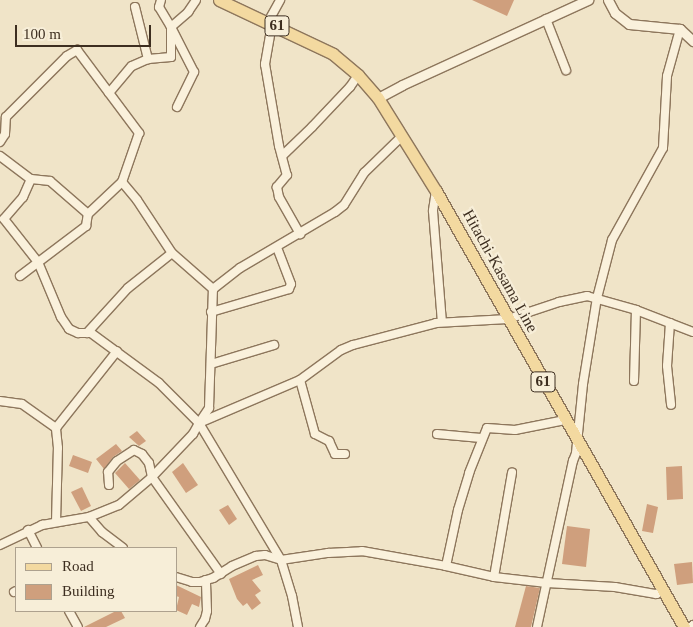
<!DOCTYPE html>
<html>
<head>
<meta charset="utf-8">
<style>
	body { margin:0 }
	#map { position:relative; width:693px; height:627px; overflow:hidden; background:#f0e4c8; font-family:Georgia,serif }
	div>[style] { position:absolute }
	.building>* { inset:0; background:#cf9f7d }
	.roads { filter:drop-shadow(1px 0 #8d765c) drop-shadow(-1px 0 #8d765c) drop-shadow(0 1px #8d765c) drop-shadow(0 -1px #8d765c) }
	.minor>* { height:8px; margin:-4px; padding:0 4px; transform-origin:4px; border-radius:4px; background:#faf1dc }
	.tertiary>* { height:9px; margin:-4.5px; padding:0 4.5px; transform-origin:4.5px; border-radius:4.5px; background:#faf1dc }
	.primary>* { height:11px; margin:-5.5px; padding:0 5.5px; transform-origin:5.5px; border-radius:5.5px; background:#f3d9a0 }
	span { translate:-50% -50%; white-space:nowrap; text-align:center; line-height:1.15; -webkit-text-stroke:4.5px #f7eed8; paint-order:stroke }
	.shield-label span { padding:1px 4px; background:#f7eed8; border:1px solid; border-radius:4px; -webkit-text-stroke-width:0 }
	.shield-label { font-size:15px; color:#3d2e20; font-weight:700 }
	.street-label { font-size:16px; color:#3d2e20 }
	.legend { position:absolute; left:15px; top:547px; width:162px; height:65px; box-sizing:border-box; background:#f7eed8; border:1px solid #ada18e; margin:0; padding:6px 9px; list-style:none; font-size:15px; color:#3d2e20 }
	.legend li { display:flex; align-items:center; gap:10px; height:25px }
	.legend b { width:25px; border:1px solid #ada18e }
	.scale { position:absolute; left:15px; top:25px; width:136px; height:22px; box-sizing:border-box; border:2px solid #3d2e20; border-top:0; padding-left:6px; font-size:15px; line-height:18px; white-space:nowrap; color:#3d2e20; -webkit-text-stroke:4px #f7eed8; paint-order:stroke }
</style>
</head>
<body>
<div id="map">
	<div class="building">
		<div style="clip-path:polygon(472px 0,514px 0,507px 16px)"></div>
		<div style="clip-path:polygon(137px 431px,146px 441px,139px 446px,129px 437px)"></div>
		<div style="clip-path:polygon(116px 444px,122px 451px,113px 457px,104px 469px,96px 459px)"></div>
		<div style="clip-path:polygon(73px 455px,92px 462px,88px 473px,69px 466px)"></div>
		<div style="clip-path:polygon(125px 463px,140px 480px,129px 489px,115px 473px)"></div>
		<div style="clip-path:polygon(183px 463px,198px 485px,186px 493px,172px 472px)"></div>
		<div style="clip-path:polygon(682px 466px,683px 499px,667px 500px,666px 467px)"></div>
		<div style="clip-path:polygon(82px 487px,91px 506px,81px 511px,71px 492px)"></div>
		<div style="clip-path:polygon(647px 504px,658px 507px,653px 533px,642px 531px)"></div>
		<div style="clip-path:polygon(228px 505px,237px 519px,229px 525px,219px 510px)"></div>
		<div style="clip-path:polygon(567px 526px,590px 529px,586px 567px,562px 564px)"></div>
		<div style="clip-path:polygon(692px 562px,693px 583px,677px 585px,674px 564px)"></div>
		<div style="clip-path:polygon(258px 565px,263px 575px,252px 580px,261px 591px,255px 595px,261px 603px,252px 610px,247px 603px,243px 606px,237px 599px,229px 579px)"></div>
		<div style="clip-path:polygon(176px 585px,201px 597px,199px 607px,192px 604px,187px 615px,176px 610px,179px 597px,176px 596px)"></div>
		<div style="clip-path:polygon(526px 586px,540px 588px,531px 627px,515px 627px)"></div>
		<div style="clip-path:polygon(116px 611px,121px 611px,125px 618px,106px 627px,84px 627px)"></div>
	</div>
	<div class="roads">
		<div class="minor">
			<div style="left:135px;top:7px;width:54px;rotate:76deg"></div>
			<div style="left:546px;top:19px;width:55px;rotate:68.6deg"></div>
			<div style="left:268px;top:22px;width:25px;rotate:-61deg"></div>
			<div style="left:272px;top:24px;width:41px;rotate:99.9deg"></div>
			<div style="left:265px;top:64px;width:83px;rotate:80.3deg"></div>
			<div style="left:279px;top:146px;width:30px;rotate:75deg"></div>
			<div style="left:287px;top:175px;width:16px;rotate:130deg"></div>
			<div style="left:277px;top:187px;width:10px;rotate:79deg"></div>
			<div style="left:279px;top:197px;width:43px;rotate:60.4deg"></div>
			<div style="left:109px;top:93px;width:35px;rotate:-50deg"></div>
			<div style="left:132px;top:66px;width:17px;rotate:-24deg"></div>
			<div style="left:148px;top:59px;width:23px;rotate:-5deg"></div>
			<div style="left:171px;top:57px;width:30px;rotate:-90deg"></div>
			<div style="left:171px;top:27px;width:23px;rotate:-121deg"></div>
			<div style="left:159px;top:7px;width:7px;rotate:-74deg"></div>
			<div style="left:177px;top:107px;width:39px;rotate:-64deg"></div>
			<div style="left:194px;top:72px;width:51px;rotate:-117.1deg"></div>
			<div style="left:171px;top:27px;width:23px;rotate:-41deg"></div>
			<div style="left:188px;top:12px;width:14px;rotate:-56deg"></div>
			<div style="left:0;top:142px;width:9px;rotate:-58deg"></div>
			<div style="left:5px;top:134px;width:17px;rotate:-87deg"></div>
			<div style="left:6px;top:117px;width:86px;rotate:-45deg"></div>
			<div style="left:67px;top:56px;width:12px;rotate:-31deg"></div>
			<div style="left:77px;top:50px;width:104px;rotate:53.2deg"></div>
			<div style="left:139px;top:133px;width:52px;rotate:109.1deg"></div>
			<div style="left:122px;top:182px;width:23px;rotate:50deg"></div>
			<div style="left:137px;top:200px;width:64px;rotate:56.6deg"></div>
			<div style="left:172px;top:253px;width:55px;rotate:41.3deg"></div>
			<div style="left:0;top:156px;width:39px;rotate:37deg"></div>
			<div style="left:31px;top:179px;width:19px;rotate:6deg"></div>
			<div style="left:50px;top:181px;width:50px;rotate:41deg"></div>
			<div style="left:88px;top:214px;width:47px;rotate:-43.3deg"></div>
			<div style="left:282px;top:156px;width:42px;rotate:-44deg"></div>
			<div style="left:312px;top:127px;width:55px;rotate:-46.5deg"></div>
			<div style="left:350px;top:87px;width:14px;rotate:-56deg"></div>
			<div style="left:31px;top:179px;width:20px;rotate:114deg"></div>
			<div style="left:23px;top:197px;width:29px;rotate:131deg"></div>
			<div style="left:4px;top:219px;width:55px;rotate:51.7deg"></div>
			<div style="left:38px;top:262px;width:60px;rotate:67.3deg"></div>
			<div style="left:61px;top:317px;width:14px;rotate:56deg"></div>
			<div style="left:69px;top:329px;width:10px;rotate:24deg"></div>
			<div style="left:78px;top:333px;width:13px"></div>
			<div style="left:91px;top:333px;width:84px;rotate:36.3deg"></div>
			<div style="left:159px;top:383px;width:57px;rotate:45deg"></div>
			<div style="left:199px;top:423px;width:160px;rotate:59.1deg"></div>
			<div style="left:281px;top:560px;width:38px;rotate:73deg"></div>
			<div style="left:292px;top:596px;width:32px;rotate:79deg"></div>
			<div style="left:436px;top:191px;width:20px;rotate:99deg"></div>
			<div style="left:433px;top:211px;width:111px;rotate:85.4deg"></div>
			<div style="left:20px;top:276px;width:83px;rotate:-37.1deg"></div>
			<div style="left:86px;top:226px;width:12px;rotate:-81deg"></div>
			<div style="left:211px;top:312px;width:81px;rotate:-16.4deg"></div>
			<div style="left:289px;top:289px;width:5px;rotate:-68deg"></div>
			<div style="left:291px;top:284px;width:39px;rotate:-111deg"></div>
			<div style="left:670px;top:323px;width:43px;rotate:94deg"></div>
			<div style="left:667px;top:366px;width:39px;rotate:84deg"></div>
			<div style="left:87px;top:333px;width:61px;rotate:-47.7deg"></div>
			<div style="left:128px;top:288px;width:56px;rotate:-38.5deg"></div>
			<div style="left:211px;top:364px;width:66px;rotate:-16.8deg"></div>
			<div style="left:300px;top:380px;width:56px;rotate:74.5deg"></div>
			<div style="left:315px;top:434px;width:16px;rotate:27deg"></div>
			<div style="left:329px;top:441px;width:14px;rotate:65deg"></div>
			<div style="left:335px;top:454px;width:10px"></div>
			<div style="left:634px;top:381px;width:71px;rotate:-88.4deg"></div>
			<div style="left:0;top:401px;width:22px;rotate:8deg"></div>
			<div style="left:22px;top:404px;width:42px;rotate:35.2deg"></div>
			<div style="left:199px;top:423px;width:18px;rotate:-56deg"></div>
			<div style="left:209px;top:408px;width:119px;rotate:-88.1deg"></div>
			<div style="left:213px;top:289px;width:34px;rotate:-38deg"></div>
			<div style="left:240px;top:268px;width:110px;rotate:-30.5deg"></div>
			<div style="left:335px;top:212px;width:11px;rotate:-38deg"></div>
			<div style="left:344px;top:205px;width:38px;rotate:-58deg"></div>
			<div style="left:364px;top:173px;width:53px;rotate:-44.2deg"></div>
			<div style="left:437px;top:434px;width:44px;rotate:5.2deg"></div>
			<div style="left:109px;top:485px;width:13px;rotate:-94deg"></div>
			<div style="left:108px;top:472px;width:14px;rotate:-51deg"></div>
			<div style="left:117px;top:461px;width:20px;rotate:-33deg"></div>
			<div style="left:134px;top:450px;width:9px;rotate:27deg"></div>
			<div style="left:142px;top:454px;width:11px;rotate:52deg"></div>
			<div style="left:149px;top:463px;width:14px;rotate:78deg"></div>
			<div style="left:152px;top:477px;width:119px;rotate:54.6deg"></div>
			<div style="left:89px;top:517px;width:20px;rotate:49deg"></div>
			<div style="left:102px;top:532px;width:26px;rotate:37deg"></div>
			<div style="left:56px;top:522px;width:74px;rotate:-88.5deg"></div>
			<div style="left:58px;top:448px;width:20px;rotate:-96deg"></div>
			<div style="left:56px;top:428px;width:98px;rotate:-51.6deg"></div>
			<div style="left:28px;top:530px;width:20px;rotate:63deg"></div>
			<div style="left:0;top:545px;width:47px;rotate:-25.5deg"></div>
			<div style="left:42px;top:525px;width:48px;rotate:-9.7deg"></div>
			<div style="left:89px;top:517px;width:32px;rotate:-22deg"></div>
			<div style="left:119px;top:505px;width:43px;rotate:-40.3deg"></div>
			<div style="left:152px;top:477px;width:59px;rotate:-46.4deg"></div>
			<div style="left:193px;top:434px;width:13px;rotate:-61deg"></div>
			<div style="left:199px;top:423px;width:110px;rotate:-23.1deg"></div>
			<div style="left:300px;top:380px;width:51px;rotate:-36.2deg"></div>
			<div style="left:341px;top:350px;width:13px;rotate:-23deg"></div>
			<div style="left:353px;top:345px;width:86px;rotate:-14.8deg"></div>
			<div style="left:436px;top:323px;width:72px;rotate:-3.2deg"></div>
			<div style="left:508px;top:319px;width:54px;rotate:-18.4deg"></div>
			<div style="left:559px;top:302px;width:29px;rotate:-12deg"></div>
			<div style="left:587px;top:296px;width:51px;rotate:15.9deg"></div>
			<div style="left:636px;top:310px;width:61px;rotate:21.1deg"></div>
			<div style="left:446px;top:566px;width:57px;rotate:-77.9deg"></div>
			<div style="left:458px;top:510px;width:39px;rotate:-73deg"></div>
			<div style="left:469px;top:473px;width:48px;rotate:-68.2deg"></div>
			<div style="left:487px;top:428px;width:28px;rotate:4deg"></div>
			<div style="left:515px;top:430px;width:51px;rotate:-11.3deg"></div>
			<div style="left:176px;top:577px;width:17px;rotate:17deg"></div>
			<div style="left:192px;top:582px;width:8px"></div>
			<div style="left:200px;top:582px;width:14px;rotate:-17deg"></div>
			<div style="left:213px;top:578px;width:22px;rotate:-32deg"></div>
			<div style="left:232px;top:566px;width:26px;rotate:-23deg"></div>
			<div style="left:256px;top:556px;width:9px;rotate:-6deg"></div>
			<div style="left:265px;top:555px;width:17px;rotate:17deg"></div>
			<div style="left:281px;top:560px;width:48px;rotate:-8.5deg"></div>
			<div style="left:328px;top:553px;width:34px;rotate:-3deg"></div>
			<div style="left:362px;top:551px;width:85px;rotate:10.1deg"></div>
			<div style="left:446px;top:566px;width:49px;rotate:12.9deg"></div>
			<div style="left:494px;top:577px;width:53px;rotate:6.5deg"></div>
			<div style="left:547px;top:583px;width:68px;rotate:3.4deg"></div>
			<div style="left:615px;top:587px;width:42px;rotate:9.7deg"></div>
			<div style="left:656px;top:594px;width:8px;rotate:-23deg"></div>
			<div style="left:494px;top:577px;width:106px;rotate:-80.2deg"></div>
			<div style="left:14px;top:592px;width:2px;rotate:-27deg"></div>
			<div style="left:69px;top:611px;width:18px;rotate:61deg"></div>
			<div style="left:200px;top:627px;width:9px;rotate:-58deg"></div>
			<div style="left:205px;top:619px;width:8px;rotate:-76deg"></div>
			<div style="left:207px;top:611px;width:31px;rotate:-92deg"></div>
			<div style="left:537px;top:627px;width:170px;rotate:-77.8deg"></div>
			<div style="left:573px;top:461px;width:9px;rotate:-69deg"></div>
			<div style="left:576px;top:453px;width:69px;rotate:-84.2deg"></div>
			<div style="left:583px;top:384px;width:87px;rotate:-80.8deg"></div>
			<div style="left:597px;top:298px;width:60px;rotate:-75.5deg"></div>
			<div style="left:612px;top:240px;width:105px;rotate:-61deg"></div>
			<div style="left:663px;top:148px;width:72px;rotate:-86.8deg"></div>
			<div style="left:667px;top:76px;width:49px;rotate:-74.5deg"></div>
		</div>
		<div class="tertiary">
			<div style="left:608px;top:0;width:15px;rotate:62deg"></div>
			<div style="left:615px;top:13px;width:18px;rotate:38deg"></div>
			<div style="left:629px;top:24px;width:51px;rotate:5.6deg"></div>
			<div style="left:680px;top:29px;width:18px;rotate:43deg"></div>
			<div style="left:378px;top:98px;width:27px;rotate:-28deg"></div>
			<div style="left:402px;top:85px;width:205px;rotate:-24.6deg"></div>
			<div style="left:690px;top:627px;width:4px;rotate:-34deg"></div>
		</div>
		<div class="primary">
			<div style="left:219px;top:0;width:126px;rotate:25.3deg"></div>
			<div style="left:333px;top:54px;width:33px;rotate:40deg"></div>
			<div style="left:358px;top:75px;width:30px;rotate:49deg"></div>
			<div style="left:378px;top:98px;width:110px;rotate:58.1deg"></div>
			<div style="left:436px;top:191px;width:502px;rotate:60.37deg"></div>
		</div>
	</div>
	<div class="shield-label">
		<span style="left:277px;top:26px">61</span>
		<span style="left:543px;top:382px">61</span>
	</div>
	<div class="street-label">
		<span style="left:500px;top:271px;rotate:61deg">Hitachi-Kasama Line</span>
	</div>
	<ul class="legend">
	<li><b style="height:6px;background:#f3d9a0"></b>Road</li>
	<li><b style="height:14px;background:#cf9f7d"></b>Building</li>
	</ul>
	<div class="scale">100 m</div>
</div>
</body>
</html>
